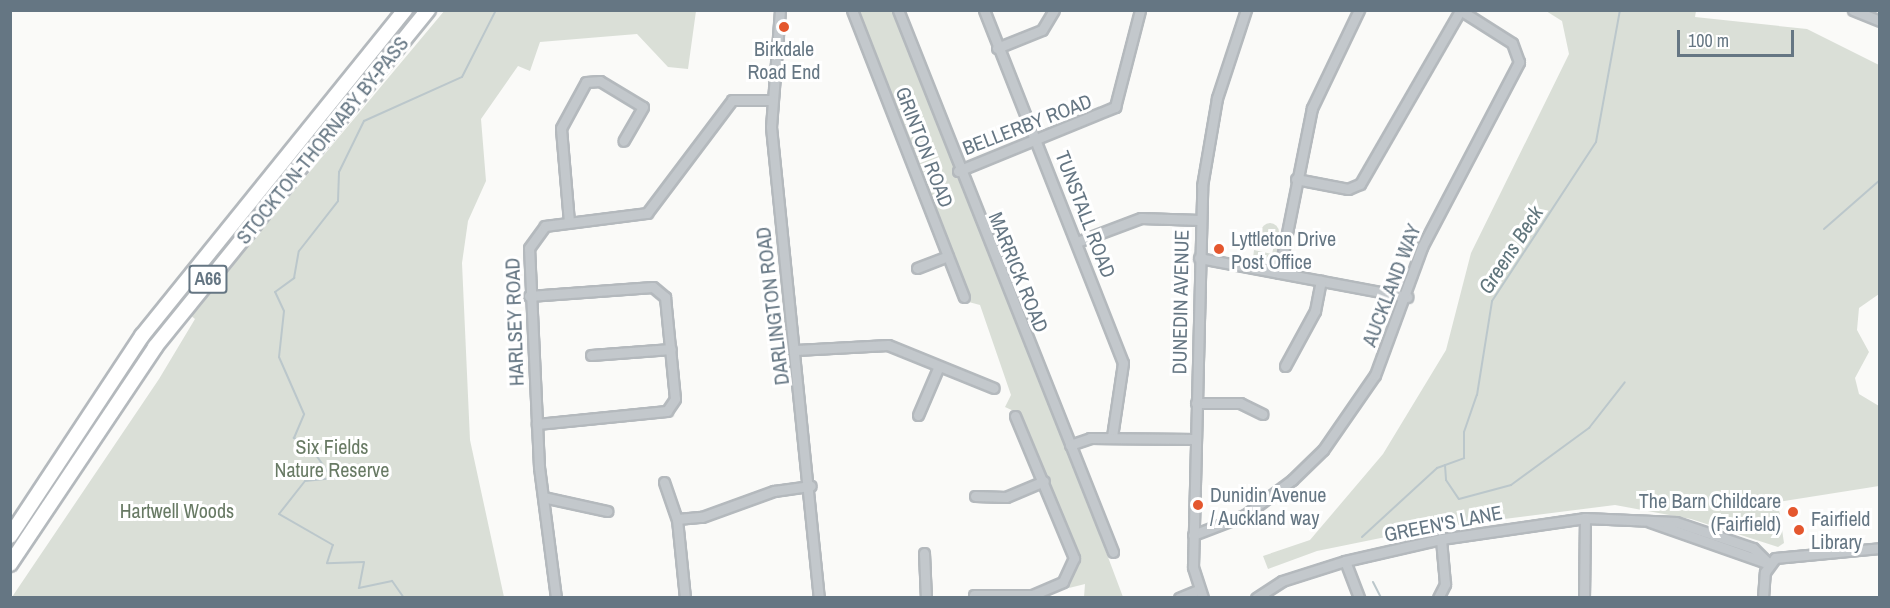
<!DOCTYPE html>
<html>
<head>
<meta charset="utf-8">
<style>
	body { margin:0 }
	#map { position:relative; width:1890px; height:608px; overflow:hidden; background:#fafaf8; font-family:"Archivo Narrow",sans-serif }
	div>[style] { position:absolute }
	.green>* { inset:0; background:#dadfd7 }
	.round { border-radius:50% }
	.stream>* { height:2px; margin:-1px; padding:0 1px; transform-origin:1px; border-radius:1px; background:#bbc7cb }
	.roads { filter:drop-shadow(2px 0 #b4b9bd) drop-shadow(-2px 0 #b4b9bd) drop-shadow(0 2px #b4b9bd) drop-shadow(0 -2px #b4b9bd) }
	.minor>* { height:9px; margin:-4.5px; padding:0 4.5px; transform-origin:4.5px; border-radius:4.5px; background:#c3c8cc }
	.highway>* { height:14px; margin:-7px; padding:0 7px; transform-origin:7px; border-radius:7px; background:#fff }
	.dots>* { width:16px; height:16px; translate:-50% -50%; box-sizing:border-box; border:3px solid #fff; border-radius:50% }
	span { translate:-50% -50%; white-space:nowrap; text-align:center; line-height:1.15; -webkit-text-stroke:6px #fff; paint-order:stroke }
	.shield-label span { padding:2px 4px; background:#fff; border:2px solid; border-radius:4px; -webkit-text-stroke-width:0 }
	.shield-label { font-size:18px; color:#657683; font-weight:700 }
	.poi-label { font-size:20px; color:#657683 }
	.left { translate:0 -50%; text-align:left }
	.right { translate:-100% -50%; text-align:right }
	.street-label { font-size:20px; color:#657683 }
	.park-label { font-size:20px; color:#687a64 }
	.water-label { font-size:21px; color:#60757c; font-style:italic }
	.frame { position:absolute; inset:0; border:12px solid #657683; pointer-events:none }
	.scale { position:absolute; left:1677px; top:30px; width:117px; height:27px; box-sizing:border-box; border:3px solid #657683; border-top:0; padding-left:8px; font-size:18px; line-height:21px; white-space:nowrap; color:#657683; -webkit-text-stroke:4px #fff; paint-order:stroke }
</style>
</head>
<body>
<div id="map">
	<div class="green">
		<div style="clip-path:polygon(445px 10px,696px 11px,688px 69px,668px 67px,637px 34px,540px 42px,530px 71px,518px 66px,481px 119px,486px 181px,468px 221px,462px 263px,470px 440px,504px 597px,12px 597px,159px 379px,195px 319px,190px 315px)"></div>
		<div style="clip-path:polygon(849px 11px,903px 11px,1123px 597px,1084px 597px,1085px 584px,1069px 588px,1067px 556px,1018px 413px,1005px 407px,1011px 395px,980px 305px,965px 301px)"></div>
		<div style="clip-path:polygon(1546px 11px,1696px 11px,1695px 17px,1807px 29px,1879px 65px,1879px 294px,1859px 308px,1857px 330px,1869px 352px,1855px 378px,1859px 394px,1879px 406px,1879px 486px,1778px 502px,1784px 543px,1778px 547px,1691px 519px,1615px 505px,1425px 529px,1317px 551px,1268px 569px,1263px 556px,1310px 540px,1383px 454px,1446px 350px,1471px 253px,1569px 54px,1562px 21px)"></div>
		<div class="round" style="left:1261px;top:223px;width:18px;height:18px"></div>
		<div style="clip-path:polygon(1274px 245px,1279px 248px,1275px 263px,1253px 258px,1254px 250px,1272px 254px)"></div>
	</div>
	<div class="stream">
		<div style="left:1824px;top:229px;width:74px;rotate:-41.2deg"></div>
		<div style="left:1445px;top:465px;width:15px;rotate:86deg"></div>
		<div style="left:1446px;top:480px;width:23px;rotate:56deg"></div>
		<div style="left:1459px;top:499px;width:54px;rotate:-15.1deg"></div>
		<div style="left:1511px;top:485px;width:97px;rotate:-36.2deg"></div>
		<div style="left:1589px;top:428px;width:58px;rotate:-52deg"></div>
		<div style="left:1362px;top:537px;width:102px;rotate:-42.6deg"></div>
		<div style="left:1437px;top:468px;width:29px;rotate:-20deg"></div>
		<div style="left:1464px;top:458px;width:26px;rotate:-90deg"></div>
		<div style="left:1464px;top:432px;width:39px;rotate:-71deg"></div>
		<div style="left:1477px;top:395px;width:95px;rotate:-80.9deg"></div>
		<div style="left:1492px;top:301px;width:190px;rotate:-56.8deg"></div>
		<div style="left:1596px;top:142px;width:134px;rotate:-79.7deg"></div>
		<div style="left:1373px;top:582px;width:18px;rotate:63deg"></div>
		<div style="left:404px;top:598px;width:21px;rotate:-125deg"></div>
		<div style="left:392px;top:581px;width:34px;rotate:168deg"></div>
		<div style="left:359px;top:588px;width:26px;rotate:-79deg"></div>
		<div style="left:364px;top:562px;width:37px;rotate:178deg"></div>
		<div style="left:327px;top:563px;width:19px;rotate:-72deg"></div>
		<div style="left:333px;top:545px;width:62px;rotate:-150.1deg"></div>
		<div style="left:279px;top:514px;width:42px;rotate:-51.8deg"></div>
		<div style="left:305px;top:481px;width:27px;rotate:-6deg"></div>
		<div style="left:332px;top:478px;width:40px;rotate:-124.9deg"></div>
		<div style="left:309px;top:445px;width:17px;rotate:-155deg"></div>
		<div style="left:294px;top:438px;width:26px;rotate:-67deg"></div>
		<div style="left:304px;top:414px;width:62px;rotate:-113.7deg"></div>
		<div style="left:279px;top:357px;width:46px;rotate:-83.8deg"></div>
		<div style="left:284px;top:311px;width:21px;rotate:-115deg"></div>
		<div style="left:275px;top:292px;width:24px;rotate:-36deg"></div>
		<div style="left:294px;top:278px;width:27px;rotate:-80deg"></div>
		<div style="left:299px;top:251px;width:63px;rotate:-52deg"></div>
		<div style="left:338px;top:201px;width:29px;rotate:-88deg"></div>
		<div style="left:339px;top:172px;width:57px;rotate:-63.9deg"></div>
		<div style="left:364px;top:121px;width:107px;rotate:-24.2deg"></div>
		<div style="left:462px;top:77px;width:75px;rotate:-63.1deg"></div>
	</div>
	<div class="roads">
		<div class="minor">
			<div style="left:780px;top:10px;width:117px;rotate:94.4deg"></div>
			<div style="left:771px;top:127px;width:473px;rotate:84.2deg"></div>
			<div style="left:852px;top:10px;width:308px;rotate:68.7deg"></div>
			<div style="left:898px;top:10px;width:583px;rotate:68.36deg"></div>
			<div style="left:984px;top:10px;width:379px;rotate:68.5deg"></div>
			<div style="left:1123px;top:363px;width:75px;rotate:98.5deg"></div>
			<div style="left:1853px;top:10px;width:29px;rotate:22deg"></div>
			<div style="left:997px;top:48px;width:48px;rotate:-21.8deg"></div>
			<div style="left:1042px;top:30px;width:23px;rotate:-59deg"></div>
			<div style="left:958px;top:171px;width:170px;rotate:-22.2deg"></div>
			<div style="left:1115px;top:107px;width:100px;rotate:-75.5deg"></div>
			<div style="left:1296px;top:179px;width:53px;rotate:10.9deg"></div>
			<div style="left:1348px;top:189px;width:13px;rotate:-23deg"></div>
			<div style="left:1360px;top:184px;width:200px;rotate:-60deg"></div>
			<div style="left:569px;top:222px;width:94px;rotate:-94.9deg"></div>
			<div style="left:561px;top:128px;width:52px;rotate:-61.5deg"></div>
			<div style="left:586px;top:82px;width:14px;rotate:-4deg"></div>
			<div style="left:600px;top:81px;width:50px;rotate:31.2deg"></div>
			<div style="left:643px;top:107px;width:39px;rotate:120deg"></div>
			<div style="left:1077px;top:242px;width:68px;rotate:-20.6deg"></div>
			<div style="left:1141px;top:218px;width:59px;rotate:1.9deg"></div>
			<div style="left:1199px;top:258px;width:212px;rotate:10.6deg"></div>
			<div style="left:917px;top:268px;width:33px;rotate:-21deg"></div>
			<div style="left:1279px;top:273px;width:168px;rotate:-78.7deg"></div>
			<div style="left:1312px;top:108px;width:109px;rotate:-64.4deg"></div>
			<div style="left:529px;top:296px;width:124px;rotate:-4.2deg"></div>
			<div style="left:653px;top:287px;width:16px;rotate:40deg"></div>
			<div style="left:665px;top:297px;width:102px;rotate:84.4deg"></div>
			<div style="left:675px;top:399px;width:14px;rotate:124deg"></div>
			<div style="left:667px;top:411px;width:131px;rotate:174.3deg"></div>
			<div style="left:796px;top:350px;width:92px;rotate:-3.1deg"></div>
			<div style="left:888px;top:345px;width:114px;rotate:22.1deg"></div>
			<div style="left:591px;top:355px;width:80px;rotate:-4.3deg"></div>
			<div style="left:1285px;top:366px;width:63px;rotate:-61.4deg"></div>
			<div style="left:1315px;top:311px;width:31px;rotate:-79deg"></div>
			<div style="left:1196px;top:403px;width:44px"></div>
			<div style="left:1240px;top:403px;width:25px;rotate:26deg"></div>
			<div style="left:918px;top:415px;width:53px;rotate:-66.8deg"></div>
			<div style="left:1015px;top:416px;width:154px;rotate:67.4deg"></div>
			<div style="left:1074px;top:558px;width:26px;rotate:115deg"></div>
			<div style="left:1063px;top:582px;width:33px;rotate:157deg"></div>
			<div style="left:1070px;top:445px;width:21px;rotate:-19deg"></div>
			<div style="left:1090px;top:438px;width:105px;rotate:0.5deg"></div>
			<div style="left:664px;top:482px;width:39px;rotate:71deg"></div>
			<div style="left:975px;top:496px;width:31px;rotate:2deg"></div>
			<div style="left:1006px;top:497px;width:41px;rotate:-22.8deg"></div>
			<div style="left:543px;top:497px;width:66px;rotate:12.3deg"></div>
			<div style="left:1650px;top:522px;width:126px;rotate:19.4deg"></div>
			<div style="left:1193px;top:535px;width:56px;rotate:-21deg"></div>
			<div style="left:1245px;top:515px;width:59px;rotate:-36.7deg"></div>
			<div style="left:1292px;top:480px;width:43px;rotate:-44.1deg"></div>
			<div style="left:1323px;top:450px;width:91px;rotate:-55.3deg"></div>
			<div style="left:1375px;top:375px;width:136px;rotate:-69.8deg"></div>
			<div style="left:1422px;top:247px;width:209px;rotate:-62.3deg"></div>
			<div style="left:1519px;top:62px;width:20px;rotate:-110deg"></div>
			<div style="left:1512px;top:43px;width:62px;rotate:-147.6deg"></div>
			<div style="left:924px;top:553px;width:45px;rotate:87.5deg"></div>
			<div style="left:1345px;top:561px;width:40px;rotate:69deg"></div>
			<div style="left:974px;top:595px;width:59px"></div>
			<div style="left:556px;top:598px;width:132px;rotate:-97.4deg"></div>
			<div style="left:539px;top:467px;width:219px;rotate:-92.6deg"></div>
			<div style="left:529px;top:248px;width:27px;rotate:-54deg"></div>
			<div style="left:545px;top:226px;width:103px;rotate:-7.3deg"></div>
			<div style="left:647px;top:213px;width:141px;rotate:-53deg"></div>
			<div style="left:732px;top:100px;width:39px"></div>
			<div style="left:685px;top:598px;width:79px;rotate:-95.8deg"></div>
			<div style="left:677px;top:519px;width:25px;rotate:-5deg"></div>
			<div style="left:702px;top:517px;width:77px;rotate:-19.9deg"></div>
			<div style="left:774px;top:491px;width:37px;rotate:-8deg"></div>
			<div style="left:1179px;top:598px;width:21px;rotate:-23deg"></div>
			<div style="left:1203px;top:598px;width:33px;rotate:-108deg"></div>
			<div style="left:1193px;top:567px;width:381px;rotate:-88.6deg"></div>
			<div style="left:1202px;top:186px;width:89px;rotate:-80.3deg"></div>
			<div style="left:1217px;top:98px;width:93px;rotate:-71.8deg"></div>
			<div style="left:1256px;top:598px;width:31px;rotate:-33deg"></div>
			<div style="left:1282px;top:581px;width:66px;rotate:-17.6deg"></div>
			<div style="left:1345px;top:561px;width:98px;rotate:-12.9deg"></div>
			<div style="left:1441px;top:539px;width:146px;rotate:-8.3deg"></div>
			<div style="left:1585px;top:518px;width:91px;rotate:2.5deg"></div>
			<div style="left:1676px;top:522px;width:81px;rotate:18.7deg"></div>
			<div style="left:1753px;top:548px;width:23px;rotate:45deg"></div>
			<div style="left:1438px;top:598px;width:16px;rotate:-63deg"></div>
			<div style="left:1445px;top:584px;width:45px;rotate:-95.1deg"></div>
			<div style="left:1584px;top:598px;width:80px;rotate:-89.3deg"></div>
			<div style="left:1763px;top:598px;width:26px;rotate:-86deg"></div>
			<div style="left:1765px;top:572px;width:17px;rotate:-54deg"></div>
			<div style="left:1775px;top:558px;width:105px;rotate:-5.4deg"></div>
		</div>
		<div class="highway">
			<div style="left:10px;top:536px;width:240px;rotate:-56.6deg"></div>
			<div style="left:142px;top:336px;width:419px;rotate:-51.1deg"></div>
			<div style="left:10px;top:564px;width:261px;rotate:-56.2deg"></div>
			<div style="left:155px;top:347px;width:434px;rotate:-51deg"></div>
		</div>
	</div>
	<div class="dots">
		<div style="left:784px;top:27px;background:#e4572e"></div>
		<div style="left:1219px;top:249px;background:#e4572e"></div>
		<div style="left:1198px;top:505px;background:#e4572e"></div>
		<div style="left:1793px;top:512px;background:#e4572e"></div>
		<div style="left:1799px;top:530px;background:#e4572e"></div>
	</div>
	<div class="shield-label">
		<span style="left:208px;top:279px">A66</span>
	</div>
	<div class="poi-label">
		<span style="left:784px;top:60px">Birkdale<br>Road End</span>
		<span class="left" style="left:1231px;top:250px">Lyttleton Drive<br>Post Office</span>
		<span class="left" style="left:1210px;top:506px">Dunidin Avenue<br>/ Auckland way</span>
		<span class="right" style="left:1781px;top:512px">The Barn Childcare<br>(Fairfield)</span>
		<span class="left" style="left:1811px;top:530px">Fairfield<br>Library</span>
	</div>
	<div class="street-label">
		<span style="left:1027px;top:124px;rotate:-21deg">BELLERBY ROAD</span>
		<span style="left:322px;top:140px;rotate:-51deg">STOCKTON-THORNABY BY-PASS</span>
		<span style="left:925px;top:147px;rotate:69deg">GRINTON ROAD</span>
		<span style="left:1086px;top:214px;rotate:69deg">TUNSTALL ROAD</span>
		<span style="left:1019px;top:272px;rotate:68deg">MARRICK ROAD</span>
		<span style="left:1391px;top:285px;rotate:-69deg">AUCKLAND WAY</span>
		<span style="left:1180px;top:302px;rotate:-89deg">DUNEDIN AVENUE</span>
		<span style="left:772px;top:306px;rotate:-97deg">DARLINGTON ROAD</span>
		<span style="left:514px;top:322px;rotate:-92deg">HARLSEY ROAD</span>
		<span style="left:1443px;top:523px;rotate:-11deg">GREEN'S LANE</span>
	</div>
	<div class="park-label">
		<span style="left:332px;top:458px">Six Fields<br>Nature Reserve</span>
		<span style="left:177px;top:510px">Hartwell Woods</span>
	</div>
	<div class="water-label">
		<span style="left:1511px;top:250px;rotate:-57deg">Greens Beck</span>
	</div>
	<div class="frame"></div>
	<div class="scale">100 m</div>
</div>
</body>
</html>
